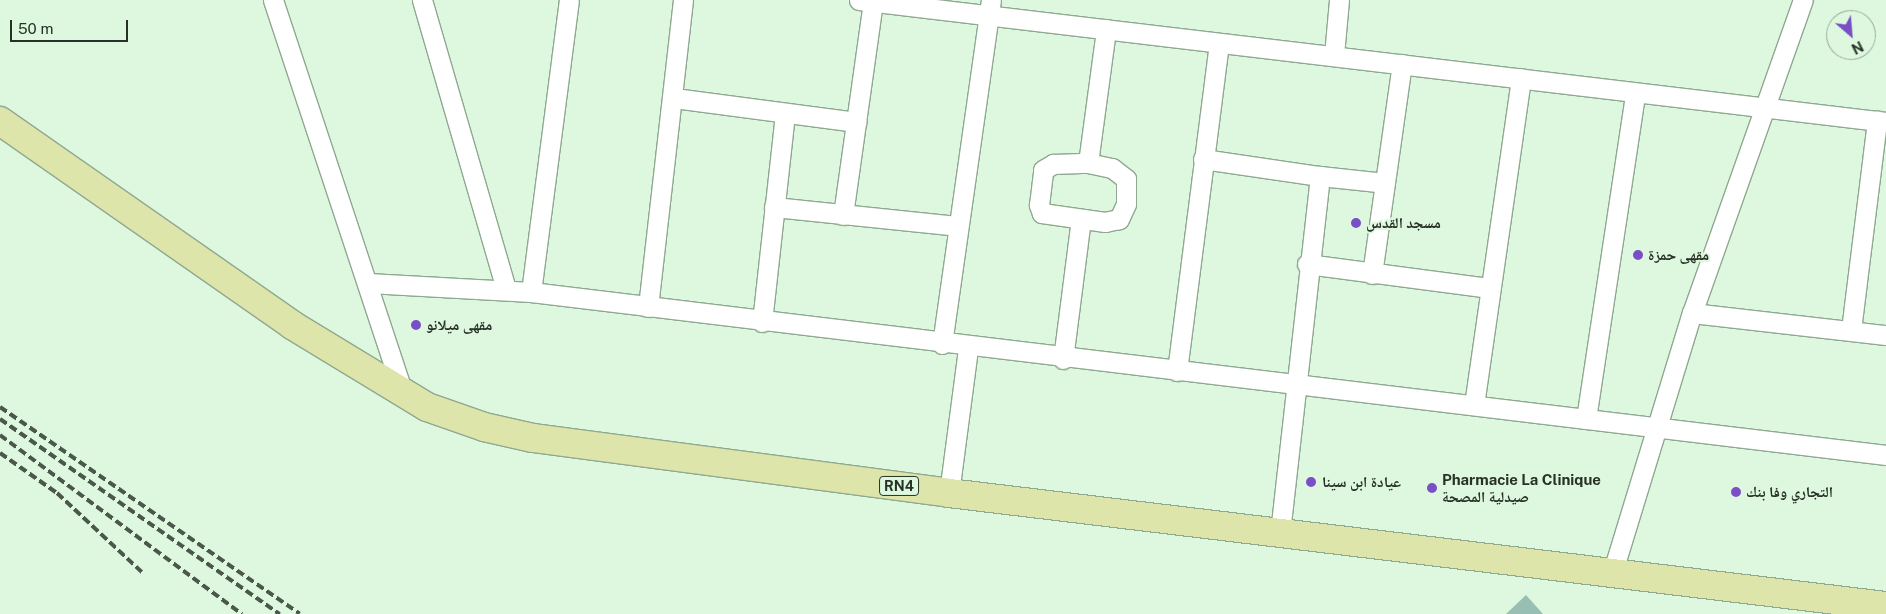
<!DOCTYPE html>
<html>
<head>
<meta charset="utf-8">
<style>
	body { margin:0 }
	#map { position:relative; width:1886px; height:614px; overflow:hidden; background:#ddf8de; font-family:"Public Sans","Noto Naskh Arabic",sans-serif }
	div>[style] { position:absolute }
	.building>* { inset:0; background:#98bfb4 }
	.roads { filter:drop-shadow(1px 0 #8fa890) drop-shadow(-1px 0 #8fa890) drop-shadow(0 1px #8fa890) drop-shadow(0 -1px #8fa890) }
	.minor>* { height:19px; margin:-9.5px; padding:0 9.5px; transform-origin:9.5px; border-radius:9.5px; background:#fff }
	.primary>* { height:28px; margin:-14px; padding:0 14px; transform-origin:14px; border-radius:14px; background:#dde5aa }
	.rail>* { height:4px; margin-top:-2px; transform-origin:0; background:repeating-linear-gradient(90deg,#4a574a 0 8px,transparent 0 12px) }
	.dots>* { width:14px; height:14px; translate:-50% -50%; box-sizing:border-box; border:2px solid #ddf8de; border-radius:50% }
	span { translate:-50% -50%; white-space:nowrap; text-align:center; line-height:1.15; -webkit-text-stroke:4px #ddf8de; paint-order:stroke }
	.shield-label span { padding:1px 4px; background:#ddf8de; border:1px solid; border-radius:4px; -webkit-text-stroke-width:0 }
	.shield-label { font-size:14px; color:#273127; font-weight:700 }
	.poi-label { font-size:15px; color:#273127; font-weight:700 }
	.left { translate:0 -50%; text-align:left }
	.north { position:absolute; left:1826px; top:10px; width:50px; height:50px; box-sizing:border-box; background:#ddf8de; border:1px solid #94a895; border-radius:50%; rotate:153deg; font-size:14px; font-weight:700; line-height:20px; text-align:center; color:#273127 }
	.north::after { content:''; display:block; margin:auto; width:18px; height:22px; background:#794ec7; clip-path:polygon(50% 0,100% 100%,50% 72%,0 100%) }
	.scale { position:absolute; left:10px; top:20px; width:118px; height:22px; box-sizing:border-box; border:2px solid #273127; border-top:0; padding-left:6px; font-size:15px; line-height:18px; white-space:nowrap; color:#273127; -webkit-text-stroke:4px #ddf8de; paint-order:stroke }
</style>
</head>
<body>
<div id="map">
	<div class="building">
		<div style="clip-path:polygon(1526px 595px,1543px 614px,1506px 614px)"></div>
	</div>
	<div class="roads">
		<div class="minor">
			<div style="left:273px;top:0;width:415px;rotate:71.7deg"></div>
			<div style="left:422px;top:0;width:302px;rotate:73.8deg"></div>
			<div style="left:859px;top:0;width:1034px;rotate:6.77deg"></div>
			<div style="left:1334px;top:55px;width:55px;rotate:-84.8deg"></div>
			<div style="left:674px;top:98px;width:184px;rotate:7.5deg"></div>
			<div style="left:1203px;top:159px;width:118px;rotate:8.3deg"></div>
			<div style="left:1320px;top:176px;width:358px;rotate:96.4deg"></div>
			<div style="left:1088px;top:163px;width:25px;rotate:12deg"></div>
			<div style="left:1112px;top:168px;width:18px;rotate:38deg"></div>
			<div style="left:1126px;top:179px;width:25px;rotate:90deg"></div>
			<div style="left:1126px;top:204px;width:17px;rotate:115deg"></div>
			<div style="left:1119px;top:219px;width:14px;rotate:168deg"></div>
			<div style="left:1105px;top:222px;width:64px;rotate:-171.9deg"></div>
			<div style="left:1042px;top:213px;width:9px;rotate:-111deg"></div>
			<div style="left:1039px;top:205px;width:35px;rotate:-83deg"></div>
			<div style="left:1043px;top:170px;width:12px;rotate:-31deg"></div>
			<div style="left:1053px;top:164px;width:35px;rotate:-2deg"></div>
			<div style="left:1088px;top:163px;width:135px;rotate:-82.3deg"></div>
			<div style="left:1320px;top:176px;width:65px;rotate:6.1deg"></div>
			<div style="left:774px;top:207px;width:184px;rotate:5.9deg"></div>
			<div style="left:843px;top:215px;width:215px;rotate:-82deg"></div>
			<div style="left:1307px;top:264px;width:185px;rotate:7.5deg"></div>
			<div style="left:1372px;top:274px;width:212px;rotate:-81.9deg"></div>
			<div style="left:368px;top:283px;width:163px;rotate:3.2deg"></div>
			<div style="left:531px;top:292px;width:1365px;rotate:6.86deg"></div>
			<div style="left:531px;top:292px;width:294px;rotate:-82.6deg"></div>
			<div style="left:648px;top:307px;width:309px;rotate:-83.5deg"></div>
			<div style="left:1692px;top:313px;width:195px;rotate:6.5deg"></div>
			<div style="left:762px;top:322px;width:209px;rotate:-83.7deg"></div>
			<div style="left:1851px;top:330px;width:211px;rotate:-82.9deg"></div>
			<div style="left:942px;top:344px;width:347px;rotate:-81.9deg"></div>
			<div style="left:1063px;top:359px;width:141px;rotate:-82.7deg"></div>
			<div style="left:1177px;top:371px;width:330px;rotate:-82.7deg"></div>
			<div style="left:1474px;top:405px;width:330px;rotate:-81.8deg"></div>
			<div style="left:1586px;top:419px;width:329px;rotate:-81.4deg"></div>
			<div style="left:949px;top:493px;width:146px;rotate:-82.5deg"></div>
			<div style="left:1612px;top:574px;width:273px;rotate:-73deg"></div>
			<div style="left:1692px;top:313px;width:332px;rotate:-70.5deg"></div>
		</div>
		<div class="primary">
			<div style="left:0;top:121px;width:356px;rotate:34.9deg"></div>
			<div style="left:292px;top:325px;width:158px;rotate:31.3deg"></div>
			<div style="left:427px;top:407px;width:60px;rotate:19.3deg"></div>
			<div style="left:484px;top:427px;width:50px;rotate:12.7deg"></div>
			<div style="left:533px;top:438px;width:420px;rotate:7.5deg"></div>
			<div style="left:949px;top:493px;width:944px;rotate:6.88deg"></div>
		</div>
	</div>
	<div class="rail">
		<div style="left:0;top:407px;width:364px;rotate:34.6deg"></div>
		<div style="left:0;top:419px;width:341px;rotate:34.9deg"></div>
		<div style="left:0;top:435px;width:301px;rotate:36.5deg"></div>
		<div style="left:0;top:453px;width:70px;rotate:35.1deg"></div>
		<div style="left:57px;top:493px;width:119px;rotate:43deg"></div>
	</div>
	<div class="dots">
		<div style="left:1356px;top:223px;background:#794ec7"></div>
		<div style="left:1638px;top:255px;background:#794ec7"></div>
		<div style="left:416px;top:325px;background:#794ec7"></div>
		<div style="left:1311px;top:482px;background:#794ec7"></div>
		<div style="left:1432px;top:488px;background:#794ec7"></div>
		<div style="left:1736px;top:492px;background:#794ec7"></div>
	</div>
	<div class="shield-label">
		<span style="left:899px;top:486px">RN4</span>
	</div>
	<div class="poi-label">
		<span class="left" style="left:1366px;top:223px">مسجد القدس</span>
		<span class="left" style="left:1648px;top:255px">مقهى حمزة</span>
		<span class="left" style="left:426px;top:325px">مقهى ميلانو</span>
		<span class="left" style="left:1442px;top:488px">Pharmacie La Clinique<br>صيدلية المصحة</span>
		<span class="left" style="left:1322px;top:482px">عيادة ابن سينا</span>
		<span class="left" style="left:1746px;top:492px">التجاري وفا بنك</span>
	</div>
	<div class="north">N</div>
	<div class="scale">50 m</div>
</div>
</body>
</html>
